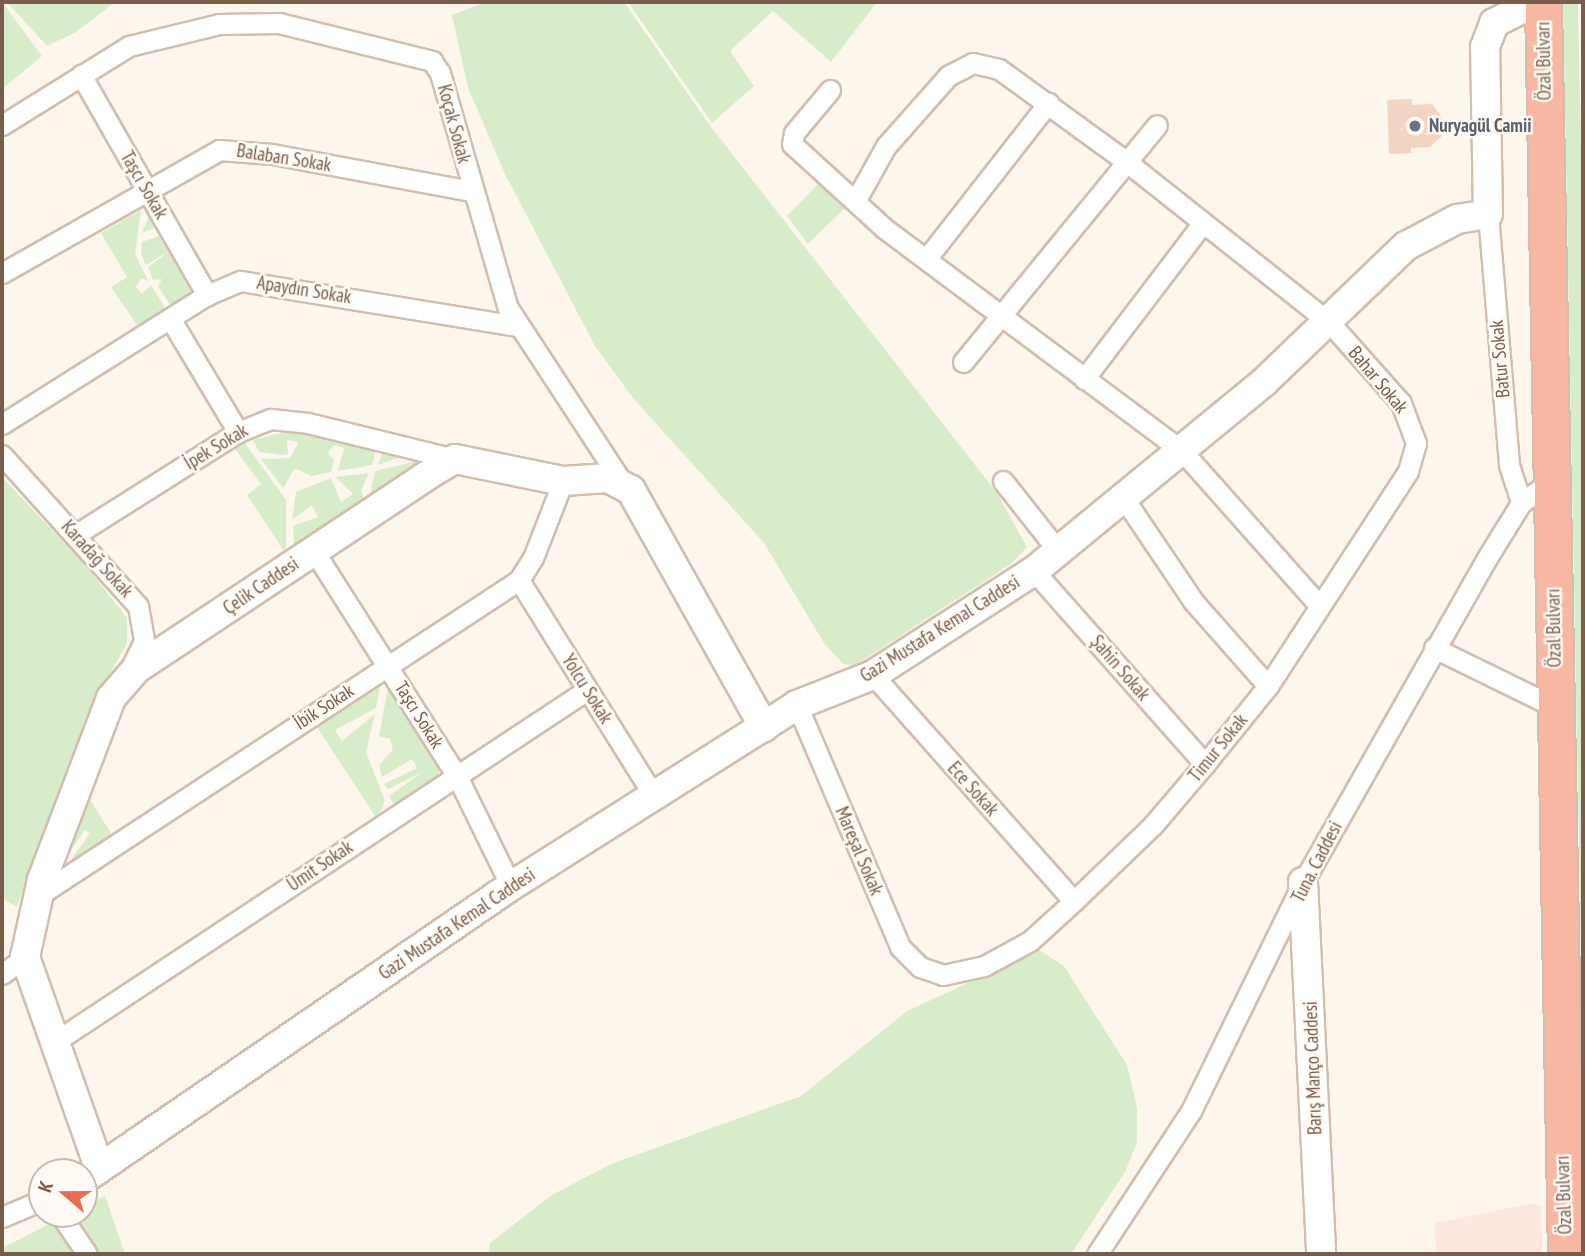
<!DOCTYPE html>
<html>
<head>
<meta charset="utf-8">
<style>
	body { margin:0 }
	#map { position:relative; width:1585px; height:1256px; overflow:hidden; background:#fdf6ec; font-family:"PT Sans Narrow",sans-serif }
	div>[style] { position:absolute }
	.commercial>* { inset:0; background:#fde8e0 }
	.green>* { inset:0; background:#d8ecc9 }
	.building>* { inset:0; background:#f3d5c3 }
	.roads { filter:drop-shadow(2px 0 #d1beb0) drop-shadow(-2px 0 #d1beb0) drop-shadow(0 2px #d1beb0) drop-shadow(0 -2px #d1beb0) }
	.street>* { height:19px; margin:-9.5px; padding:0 9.5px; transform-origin:9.5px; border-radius:9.5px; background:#fff }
	.secondary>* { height:28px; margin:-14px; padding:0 14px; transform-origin:14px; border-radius:14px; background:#fff }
	.highway>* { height:35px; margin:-17.5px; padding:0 17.5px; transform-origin:17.5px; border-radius:17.5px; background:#f7b7a3 }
	.dots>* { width:19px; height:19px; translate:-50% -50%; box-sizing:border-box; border:4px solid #fffaf3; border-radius:50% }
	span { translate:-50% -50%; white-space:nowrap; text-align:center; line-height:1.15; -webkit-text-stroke:5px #fffaf3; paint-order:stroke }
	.street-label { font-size:19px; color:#7a5c4d }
	.worship-label { font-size:19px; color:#5b616d; font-weight:700 }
	.left { translate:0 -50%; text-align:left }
	.frame { position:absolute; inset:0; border:4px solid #7a5c4d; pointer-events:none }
	.north { position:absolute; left:28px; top:1158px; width:70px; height:70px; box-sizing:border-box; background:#fffaf3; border:2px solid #cabbb1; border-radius:50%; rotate:290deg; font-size:19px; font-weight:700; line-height:28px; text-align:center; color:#7a5c4d }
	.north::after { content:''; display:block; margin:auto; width:24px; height:32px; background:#e76f51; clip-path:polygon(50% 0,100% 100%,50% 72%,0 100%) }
</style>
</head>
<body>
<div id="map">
	<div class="commercial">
		<div style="clip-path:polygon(1533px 1203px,1541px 1206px,1542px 1254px,1436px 1254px,1435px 1223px)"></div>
	</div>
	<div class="green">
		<div style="clip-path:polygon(2px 2px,42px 56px,2px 89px)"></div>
		<div style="clip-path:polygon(7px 2px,115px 2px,76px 32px,47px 46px)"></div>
		<div style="clip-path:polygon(486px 2px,624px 2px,711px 127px,997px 493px,1027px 547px,1011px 564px,854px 666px,843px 664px,824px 643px,764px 543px,633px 398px,595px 346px,505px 174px,468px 88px,452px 15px)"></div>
		<div style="clip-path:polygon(628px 2px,877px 2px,831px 62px,773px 11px,730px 51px,754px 86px,712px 123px)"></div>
		<div style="clip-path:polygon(1563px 2px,1578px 2px,1583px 253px,1583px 1055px)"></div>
		<div style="clip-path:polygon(821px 181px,844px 200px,845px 208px,808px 244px,787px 216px)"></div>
		<div style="clip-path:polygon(141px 210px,135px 254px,148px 281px,141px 278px,136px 287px,142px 294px,151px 285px,166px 310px,139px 328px,111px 287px,127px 277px,101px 233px)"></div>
		<div style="clip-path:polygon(151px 211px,153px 213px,194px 288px,172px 308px,158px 286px,162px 279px,153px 280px,148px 267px,172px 249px,146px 265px,141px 253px,142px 242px,159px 236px,154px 228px,142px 233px)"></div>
		<div style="clip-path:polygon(295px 429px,377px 446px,372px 465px,338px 471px,344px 448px,334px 445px,328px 453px,334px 460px,331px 472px,311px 476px,295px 468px,283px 488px,261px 459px,290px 458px,299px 442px,287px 440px,288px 454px,281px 455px,259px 452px,253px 440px)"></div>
		<div style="clip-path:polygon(244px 442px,286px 500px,286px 554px,247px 495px,261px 484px,234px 448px)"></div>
		<div style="clip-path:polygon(384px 447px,417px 456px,420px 462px,369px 498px,375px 471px,413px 462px,405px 455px,378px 465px)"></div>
		<div style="clip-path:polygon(369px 473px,361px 491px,365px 501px,294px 548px,293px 526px,318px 517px,312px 505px,292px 520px,296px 492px,331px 478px,341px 502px,353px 494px,335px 477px)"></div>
		<div style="clip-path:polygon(2px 477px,87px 567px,127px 618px,127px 643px,86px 717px,17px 907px,2px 898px)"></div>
		<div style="clip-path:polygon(380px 687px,376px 708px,335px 730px,342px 741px,375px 714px,366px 752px,385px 801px,377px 819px,317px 727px)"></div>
		<div style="clip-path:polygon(388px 687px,442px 765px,437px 778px,395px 806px,389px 796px,421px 773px,388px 789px,384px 784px,417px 768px,412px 759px,382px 777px,379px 765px,393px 750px,390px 739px,379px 736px)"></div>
		<div style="clip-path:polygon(86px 793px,112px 835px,69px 863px,90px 833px,85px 830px,63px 861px)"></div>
		<div style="clip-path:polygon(1039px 950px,1064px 966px,1127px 1065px,1137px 1108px,1137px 1142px,1125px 1172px,1071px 1254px,489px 1254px,490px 1243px,552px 1195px,611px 1164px,801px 1096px,907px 1011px)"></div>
		<div style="clip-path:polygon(105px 1196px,125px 1254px,2px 1254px,2px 1248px,69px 1214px,84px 1214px,84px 1206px)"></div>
	</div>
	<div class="building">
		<div style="clip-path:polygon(1412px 99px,1412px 105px,1432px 104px,1442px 117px,1442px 136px,1430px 147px,1411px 148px,1411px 153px,1389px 154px,1387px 100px)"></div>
	</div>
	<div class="roads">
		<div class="street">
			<div style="left:81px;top:75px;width:254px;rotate:60.2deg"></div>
			<div style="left:830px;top:90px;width:56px;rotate:129.9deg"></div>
			<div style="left:794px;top:133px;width:11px;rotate:100deg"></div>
			<div style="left:792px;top:144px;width:125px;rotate:42.4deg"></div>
			<div style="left:884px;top:228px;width:374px;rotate:36.8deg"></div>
			<div style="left:1183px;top:452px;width:205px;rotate:48.4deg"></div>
			<div style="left:2px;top:125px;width:150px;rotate:-31.9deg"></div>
			<div style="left:129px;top:46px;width:93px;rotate:-13.7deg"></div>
			<div style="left:219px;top:24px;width:60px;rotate:-1deg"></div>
			<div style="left:279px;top:23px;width:158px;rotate:13.9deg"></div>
			<div style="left:432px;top:61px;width:14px;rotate:56deg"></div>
			<div style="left:440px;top:73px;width:245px;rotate:73.9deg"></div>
			<div style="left:508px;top:308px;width:210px;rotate:56.8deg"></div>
			<div style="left:1488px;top:214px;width:252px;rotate:85.2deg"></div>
			<div style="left:1509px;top:465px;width:40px;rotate:72deg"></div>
			<div style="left:927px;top:258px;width:197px;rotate:-52deg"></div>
			<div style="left:2px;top:273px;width:249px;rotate:-29.5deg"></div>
			<div style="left:219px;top:150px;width:53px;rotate:4.3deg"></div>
			<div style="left:272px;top:154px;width:202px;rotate:10.5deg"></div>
			<div style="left:171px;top:320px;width:131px;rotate:59.1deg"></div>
			<div style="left:963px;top:362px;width:306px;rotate:-50.7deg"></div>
			<div style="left:1084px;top:379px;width:196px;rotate:-52.7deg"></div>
			<div style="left:2px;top:424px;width:242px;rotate:-32.2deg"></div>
			<div style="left:207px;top:295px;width:36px;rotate:-23deg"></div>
			<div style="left:240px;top:281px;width:283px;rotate:9.2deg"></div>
			<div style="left:2px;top:455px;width:203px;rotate:48deg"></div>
			<div style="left:138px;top:606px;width:36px;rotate:80deg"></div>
			<div style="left:144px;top:641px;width:34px;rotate:116deg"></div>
			<div style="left:1003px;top:481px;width:90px;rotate:51.7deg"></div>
			<div style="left:1125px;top:500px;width:122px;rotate:56deg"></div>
			<div style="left:1193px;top:601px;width:113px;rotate:48.6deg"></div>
			<div style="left:75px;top:535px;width:193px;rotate:-32.3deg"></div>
			<div style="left:238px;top:432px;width:35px;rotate:-22deg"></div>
			<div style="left:271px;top:419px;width:37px;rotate:6deg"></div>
			<div style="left:308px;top:423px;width:151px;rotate:13.8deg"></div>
			<div style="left:314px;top:551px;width:267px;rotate:57.6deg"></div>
			<div style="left:457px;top:776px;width:123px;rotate:63.9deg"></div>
			<div style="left:1034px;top:571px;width:258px;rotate:48.5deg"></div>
			<div style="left:519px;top:580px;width:258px;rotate:58deg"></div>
			<div style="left:1434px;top:648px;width:135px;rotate:26deg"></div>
			<div style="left:873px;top:675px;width:302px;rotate:48.4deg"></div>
			<div style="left:797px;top:705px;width:263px;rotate:66.9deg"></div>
			<div style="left:900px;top:947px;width:28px;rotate:45deg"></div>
			<div style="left:920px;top:967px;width:24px;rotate:19deg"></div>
			<div style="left:943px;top:975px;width:42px;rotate:-12.4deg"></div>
			<div style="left:984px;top:966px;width:52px;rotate:-28.5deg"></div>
			<div style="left:1030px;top:941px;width:59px;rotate:-42.3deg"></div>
			<div style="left:1074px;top:901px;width:110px;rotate:-43.9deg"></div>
			<div style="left:1153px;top:825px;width:80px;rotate:-49.6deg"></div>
			<div style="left:1205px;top:764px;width:100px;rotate:-51.1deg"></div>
			<div style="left:1268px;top:686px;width:257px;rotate:-56.9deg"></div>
			<div style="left:1408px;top:471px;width:29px;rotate:-74deg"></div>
			<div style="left:1416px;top:443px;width:43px;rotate:-110.6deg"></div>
			<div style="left:1401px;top:403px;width:107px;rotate:-131.6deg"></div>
			<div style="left:1330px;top:323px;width:259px;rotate:-141.6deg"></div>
			<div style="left:1127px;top:162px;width:158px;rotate:-144deg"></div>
			<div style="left:999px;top:69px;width:27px;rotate:-167deg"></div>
			<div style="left:973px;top:63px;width:28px;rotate:153deg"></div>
			<div style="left:948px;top:76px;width:94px;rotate:131.5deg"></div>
			<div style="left:886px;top:146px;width:60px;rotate:119.1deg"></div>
			<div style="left:39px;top:895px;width:574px;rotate:-33.27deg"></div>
			<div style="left:519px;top:580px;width:26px;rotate:-58deg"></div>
			<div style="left:533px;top:558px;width:83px;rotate:-68.7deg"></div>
			<div style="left:2px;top:974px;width:29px;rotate:-36deg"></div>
			<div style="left:53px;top:1043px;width:640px;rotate:-33.47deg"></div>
			<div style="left:60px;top:1214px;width:48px;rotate:56deg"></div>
			<div style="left:2px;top:1217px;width:43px;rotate:-23deg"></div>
			<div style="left:1097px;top:1254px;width:171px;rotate:-56.7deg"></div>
			<div style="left:1191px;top:1111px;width:255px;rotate:-63.9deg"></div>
			<div style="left:1303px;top:882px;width:373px;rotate:-60.4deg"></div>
			<div style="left:1487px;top:558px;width:65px;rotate:-58.3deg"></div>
			<div style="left:1521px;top:503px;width:37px;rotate:-36deg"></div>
		</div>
		<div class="secondary">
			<div style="left:1303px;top:882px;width:372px;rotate:87.2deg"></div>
			<div style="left:99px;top:1167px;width:223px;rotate:-109.4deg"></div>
			<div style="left:25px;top:957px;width:79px;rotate:-77.6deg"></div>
			<div style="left:42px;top:880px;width:195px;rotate:-69.2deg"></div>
			<div style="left:111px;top:698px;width:38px;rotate:-49deg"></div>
			<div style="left:136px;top:669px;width:360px;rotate:-33.6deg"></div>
			<div style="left:436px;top:470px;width:22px;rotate:-30deg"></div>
			<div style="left:455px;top:459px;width:110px;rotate:11.5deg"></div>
			<div style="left:563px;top:481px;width:45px;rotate:-3.8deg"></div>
			<div style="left:608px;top:478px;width:26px;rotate:28deg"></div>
			<div style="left:631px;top:490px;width:272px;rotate:60.7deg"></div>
			<div style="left:84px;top:1179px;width:518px;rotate:-34.46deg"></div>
			<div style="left:511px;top:886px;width:338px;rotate:-32.3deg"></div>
			<div style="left:797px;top:705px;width:82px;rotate:-21.5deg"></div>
			<div style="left:873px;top:675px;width:192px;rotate:-32.9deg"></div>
			<div style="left:1034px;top:571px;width:298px;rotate:-39.4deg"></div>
			<div style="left:1264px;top:382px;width:197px;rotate:-43.8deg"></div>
			<div style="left:1406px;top:246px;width:58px;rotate:-27.9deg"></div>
			<div style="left:1457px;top:219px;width:31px;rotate:-9deg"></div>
			<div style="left:1488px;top:214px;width:167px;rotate:-91deg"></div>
			<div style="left:1485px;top:47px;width:26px;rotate:-69deg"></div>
			<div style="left:1494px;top:23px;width:47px;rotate:-26.6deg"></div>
		</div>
		<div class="highway">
			<div style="left:1543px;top:2px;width:1252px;rotate:88.95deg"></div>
		</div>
	</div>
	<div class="dots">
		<div style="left:1415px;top:126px;background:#6b7280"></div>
	</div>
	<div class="street-label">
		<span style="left:1544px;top:61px;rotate:-91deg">Özal Bulvarı</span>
		<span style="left:454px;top:124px;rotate:75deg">Koçak Sokak</span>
		<span style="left:284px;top:158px;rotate:9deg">Balaban Sokak</span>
		<span style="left:144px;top:185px;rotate:60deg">Taşcı Sokak</span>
		<span style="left:304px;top:290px;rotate:9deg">Apaydın Sokak</span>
		<span style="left:1500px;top:359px;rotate:-95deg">Batur Sokak</span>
		<span style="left:1378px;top:380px;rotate:50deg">Bahar Sokak</span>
		<span style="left:216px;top:447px;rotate:-31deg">İpek Sokak</span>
		<span style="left:97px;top:559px;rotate:48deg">Karadağ Sokak</span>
		<span style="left:261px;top:586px;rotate:-34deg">Çelik Caddesi</span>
		<span style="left:1554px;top:628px;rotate:-91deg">Özal Bulvarı</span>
		<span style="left:940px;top:629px;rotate:-32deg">Gazi Mustafa Kemal Caddesi</span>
		<span style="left:1120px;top:668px;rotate:49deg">Şahin Sokak</span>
		<span style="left:587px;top:689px;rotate:58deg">Yolcu Sokak</span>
		<span style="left:324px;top:707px;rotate:-33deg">İbik Sokak</span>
		<span style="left:419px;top:715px;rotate:58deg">Taşcı Sokak</span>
		<span style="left:1218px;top:748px;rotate:-51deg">Timur Sokak</span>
		<span style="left:973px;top:789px;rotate:48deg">Ece Sokak</span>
		<span style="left:859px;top:851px;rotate:67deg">Mareşal Sokak</span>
		<span style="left:1317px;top:862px;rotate:-63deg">Tuna. Caddesi</span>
		<span style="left:320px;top:866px;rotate:-34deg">Ümit Sokak</span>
		<span style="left:457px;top:924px;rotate:-34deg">Gazi Mustafa Kemal Caddesi</span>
		<span style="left:1313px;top:1068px;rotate:-92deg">Barış Manço Caddesi</span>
		<span style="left:1564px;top:1195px;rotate:-92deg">Özal Bulvarı</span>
	</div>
	<div class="worship-label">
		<span class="left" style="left:1429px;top:126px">Nuryagül Camii</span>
	</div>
	<div class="frame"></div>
	<div class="north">K</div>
</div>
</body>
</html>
